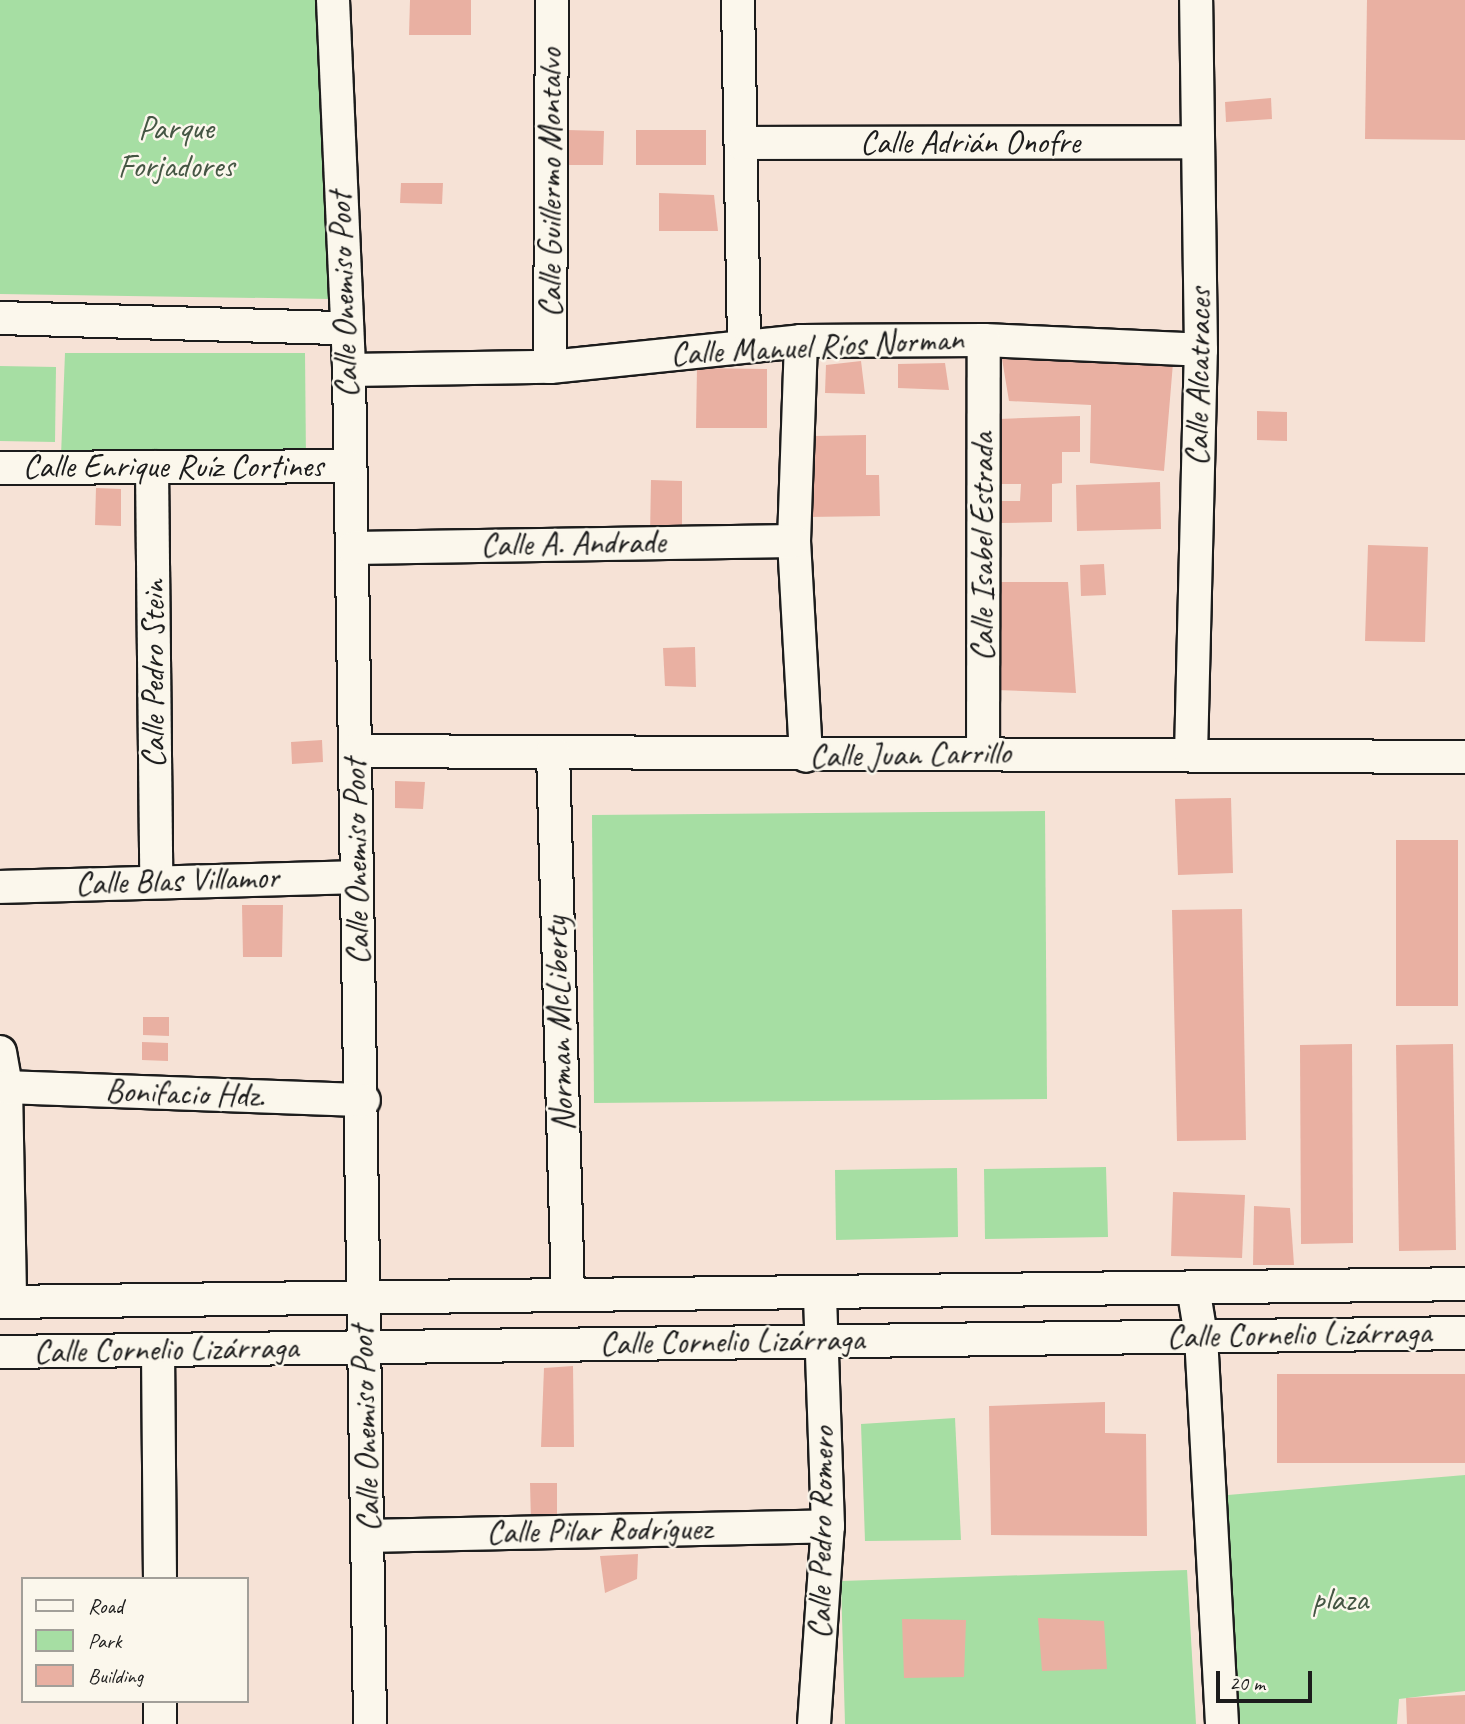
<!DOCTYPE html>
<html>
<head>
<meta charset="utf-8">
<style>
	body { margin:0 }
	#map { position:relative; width:1465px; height:1724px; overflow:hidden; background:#f6e2d6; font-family:Caveat,sans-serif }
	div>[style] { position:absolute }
	.green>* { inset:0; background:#a6dea3 }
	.building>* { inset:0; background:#e9b0a2 }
	.roads { filter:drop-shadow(2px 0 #1c1c1c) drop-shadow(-2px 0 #1c1c1c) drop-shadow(0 2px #1c1c1c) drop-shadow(0 -2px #1c1c1c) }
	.minor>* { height:32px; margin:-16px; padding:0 16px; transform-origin:16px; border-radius:16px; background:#fbf7ec }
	span { translate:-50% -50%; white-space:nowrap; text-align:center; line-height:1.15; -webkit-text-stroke:5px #fbf7ec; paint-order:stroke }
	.park-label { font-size:33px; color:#455644 }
	.street-label { font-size:33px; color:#1c1c1c }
	.legend { position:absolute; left:21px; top:1577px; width:228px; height:126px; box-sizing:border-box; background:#fbf7ec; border:2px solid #a29f99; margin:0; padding:9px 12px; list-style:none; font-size:21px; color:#1c1c1c }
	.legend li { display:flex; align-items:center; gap:14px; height:35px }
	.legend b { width:35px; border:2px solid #a29f99 }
	.scale { position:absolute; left:1216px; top:1671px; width:96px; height:32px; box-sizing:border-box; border:4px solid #1c1c1c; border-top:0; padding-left:9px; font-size:21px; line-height:24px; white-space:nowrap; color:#1c1c1c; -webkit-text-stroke:5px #fbf7ec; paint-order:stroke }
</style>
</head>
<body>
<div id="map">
	<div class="green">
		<div style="clip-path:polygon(0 0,327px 0,330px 299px,0 294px)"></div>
		<div style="clip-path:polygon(65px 353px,305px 353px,306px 461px,61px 456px)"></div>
		<div style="clip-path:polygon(0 366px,56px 367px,55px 442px,0 441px)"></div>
		<div style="clip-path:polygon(1045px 811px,1047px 1099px,594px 1103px,592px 815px)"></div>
		<div style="clip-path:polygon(1106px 1167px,1108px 1237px,985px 1239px,984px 1169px)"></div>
		<div style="clip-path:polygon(957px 1168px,958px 1237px,836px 1240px,835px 1170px)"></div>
		<div style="clip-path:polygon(955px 1418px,961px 1540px,865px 1541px,861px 1424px)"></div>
		<div style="clip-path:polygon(1465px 1475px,1465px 1691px,1399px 1699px,1397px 1724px,1234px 1724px,1216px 1496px)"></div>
		<div style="clip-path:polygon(1187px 1570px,1196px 1724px,845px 1724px,841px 1581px)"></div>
	</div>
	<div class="building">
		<div style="clip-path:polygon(410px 0,471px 0,471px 35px,409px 35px)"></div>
		<div style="clip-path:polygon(1367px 0,1465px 0,1465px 140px,1365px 139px)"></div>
		<div style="clip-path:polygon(1271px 98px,1272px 119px,1226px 122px,1225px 102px)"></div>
		<div style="clip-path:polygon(567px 130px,604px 131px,603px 165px,566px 165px)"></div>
		<div style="clip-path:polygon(636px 130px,706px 130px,706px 165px,636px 165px)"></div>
		<div style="clip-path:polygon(401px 183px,443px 183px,442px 204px,400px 203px)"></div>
		<div style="clip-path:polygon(659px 193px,714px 195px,718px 231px,659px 231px)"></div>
		<div style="clip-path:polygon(1002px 359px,1173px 363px,1164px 471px,1090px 463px,1091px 405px,1009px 401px)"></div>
		<div style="clip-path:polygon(861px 361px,865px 394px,825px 393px,826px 365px)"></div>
		<div style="clip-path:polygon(945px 363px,949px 390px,898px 388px,898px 364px)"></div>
		<div style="clip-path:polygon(697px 368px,767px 369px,767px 428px,696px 428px)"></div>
		<div style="clip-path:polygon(1257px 411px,1287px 412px,1287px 441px,1257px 440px)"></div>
		<div style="clip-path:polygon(1080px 416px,1080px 452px,1062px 452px,1062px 483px,1052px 484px,1052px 522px,1000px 523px,1000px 501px,1020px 501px,1021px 484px,995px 484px,999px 419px)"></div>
		<div style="clip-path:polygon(866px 435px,866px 475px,879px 475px,880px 516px,807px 517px,814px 436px)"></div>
		<div style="clip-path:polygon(651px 480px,682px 481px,682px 536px,650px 536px)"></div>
		<div style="clip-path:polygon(1160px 482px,1161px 529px,1077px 531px,1076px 485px)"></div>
		<div style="clip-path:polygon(96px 488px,121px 489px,121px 526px,95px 525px)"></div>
		<div style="clip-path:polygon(1368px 545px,1428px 547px,1425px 642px,1365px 641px)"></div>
		<div style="clip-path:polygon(1104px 564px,1106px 595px,1081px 596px,1080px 565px)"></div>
		<div style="clip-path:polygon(1000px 582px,1068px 582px,1076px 693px,996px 690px)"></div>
		<div style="clip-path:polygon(695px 647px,696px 687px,665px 686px,663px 648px)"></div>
		<div style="clip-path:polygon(322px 740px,323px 762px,292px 764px,291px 742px)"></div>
		<div style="clip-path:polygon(395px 781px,425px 782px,423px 809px,395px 808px)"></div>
		<div style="clip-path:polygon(1231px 798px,1233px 873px,1178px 875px,1175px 799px)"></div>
		<div style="clip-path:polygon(1396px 840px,1458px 840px,1458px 1006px,1396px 1006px)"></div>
		<div style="clip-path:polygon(242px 905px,283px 905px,282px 957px,243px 957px)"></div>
		<div style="clip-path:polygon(1242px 909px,1246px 1140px,1177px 1141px,1172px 910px)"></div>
		<div style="clip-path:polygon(143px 1017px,169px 1017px,169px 1036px,143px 1035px)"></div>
		<div style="clip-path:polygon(142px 1042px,168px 1043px,168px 1061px,142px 1060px)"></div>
		<div style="clip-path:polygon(1352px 1044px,1353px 1243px,1301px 1244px,1300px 1045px)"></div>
		<div style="clip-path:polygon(1453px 1044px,1456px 1250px,1399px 1251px,1396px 1045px)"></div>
		<div style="clip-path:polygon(1173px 1192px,1245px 1195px,1242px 1258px,1171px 1256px)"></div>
		<div style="clip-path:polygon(1254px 1206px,1290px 1208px,1294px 1265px,1253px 1265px)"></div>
		<div style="clip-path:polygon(573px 1366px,574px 1447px,541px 1447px,544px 1368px)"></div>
		<div style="clip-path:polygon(1277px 1374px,1465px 1374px,1465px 1463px,1277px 1463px)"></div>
		<div style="clip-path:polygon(1105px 1402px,1105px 1433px,1146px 1434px,1147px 1536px,991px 1535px,989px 1406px)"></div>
		<div style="clip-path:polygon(530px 1483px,557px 1483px,557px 1522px,531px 1522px)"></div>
		<div style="clip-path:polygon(638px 1554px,637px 1579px,605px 1593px,600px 1556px)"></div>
		<div style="clip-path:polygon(1038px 1618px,1104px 1621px,1107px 1669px,1042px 1671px)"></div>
		<div style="clip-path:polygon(902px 1619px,966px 1620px,964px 1677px,904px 1678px)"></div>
		<div style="clip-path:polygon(1465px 1695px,1465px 1724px,1407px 1724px,1406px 1698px)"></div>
	</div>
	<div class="roads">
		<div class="minor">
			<div style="left:333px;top:0;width:370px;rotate:87.5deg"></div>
			<div style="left:349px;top:370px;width:1354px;rotate:89.11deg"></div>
			<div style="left:738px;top:0;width:343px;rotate:89deg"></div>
			<div style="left:741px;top:143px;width:457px;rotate:-0.1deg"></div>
			<div style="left:0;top:318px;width:347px;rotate:1.7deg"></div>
			<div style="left:801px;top:341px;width:200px;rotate:92deg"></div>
			<div style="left:794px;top:541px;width:215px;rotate:86.8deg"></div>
			<div style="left:550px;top:367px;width:367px;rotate:-89.7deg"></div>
			<div style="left:349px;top:370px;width:201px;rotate:-0.9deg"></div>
			<div style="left:550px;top:367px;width:252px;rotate:-5.9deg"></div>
			<div style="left:801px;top:341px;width:183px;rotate:-0.3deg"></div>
			<div style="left:984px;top:340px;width:217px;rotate:2.6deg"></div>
			<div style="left:152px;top:467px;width:413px;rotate:89.4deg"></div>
			<div style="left:0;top:468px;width:347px;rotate:-0.3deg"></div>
			<div style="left:353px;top:548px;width:441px;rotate:-0.9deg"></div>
			<div style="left:355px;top:751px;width:1110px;rotate:0.31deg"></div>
			<div style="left:553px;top:752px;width:543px;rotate:88.42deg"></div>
			<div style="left:983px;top:754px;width:414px;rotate:-89.9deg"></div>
			<div style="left:1191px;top:755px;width:405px;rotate:-88.6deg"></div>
			<div style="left:1201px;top:350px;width:350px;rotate:-90.8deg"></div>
			<div style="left:0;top:887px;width:354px;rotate:-1.6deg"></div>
			<div style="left:0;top:1052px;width:36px;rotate:80deg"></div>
			<div style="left:6px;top:1087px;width:215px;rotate:88.9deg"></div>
			<div style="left:6px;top:1087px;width:358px;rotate:2.1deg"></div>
			<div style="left:1193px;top:1287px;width:50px;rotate:80.7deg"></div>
			<div style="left:1201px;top:1336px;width:389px;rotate:86.9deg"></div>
			<div style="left:0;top:1302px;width:1465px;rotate:-0.7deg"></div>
			<div style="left:158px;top:1350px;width:229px;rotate:89.5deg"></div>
			<div style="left:0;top:1352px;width:1465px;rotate:-0.74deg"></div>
			<div style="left:369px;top:1536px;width:459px;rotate:-1.2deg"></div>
			<div style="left:160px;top:1701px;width:23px;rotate:90deg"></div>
			<div style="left:814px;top:1724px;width:198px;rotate:-86deg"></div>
			<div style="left:828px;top:1526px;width:234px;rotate:-92deg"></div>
		</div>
	</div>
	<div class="park-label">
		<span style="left:176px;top:148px">Parque<br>Forjadores</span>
		<span style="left:1340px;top:1600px">plaza</span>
	</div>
	<div class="street-label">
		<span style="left:970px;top:143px">Calle Adrián Onofre</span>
		<span style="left:551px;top:183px;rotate:-90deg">Calle Guillermo Montalvo</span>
		<span style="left:344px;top:295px;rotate:-92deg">Calle Onemiso Poot</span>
		<span style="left:817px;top:347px;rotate:-3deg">Calle Manuel Ríos Norman</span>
		<span style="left:1199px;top:377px;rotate:-89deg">Calle Alcatraces</span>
		<span style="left:173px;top:467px">Calle Enrique Ruíz Cortines</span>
		<span style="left:573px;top:544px;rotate:-1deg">Calle A. Andrade</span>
		<span style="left:983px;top:547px;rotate:-90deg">Calle Isabel Estrada</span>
		<span style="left:154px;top:674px;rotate:-90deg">Calle Pedro Stein</span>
		<span style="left:910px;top:755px;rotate:-1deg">Calle Juan Carrillo</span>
		<span style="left:357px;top:862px;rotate:-91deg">Calle Onemiso Poot</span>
		<span style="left:177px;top:881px;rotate:-2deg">Calle Blas Villamor</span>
		<span style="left:560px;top:1024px;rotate:-92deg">Norman McLiberty</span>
		<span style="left:185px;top:1094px;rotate:2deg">Bonifacio Hdz.</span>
		<span style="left:1299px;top:1335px;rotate:-1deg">Calle Cornelio Lizárraga</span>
		<span style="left:732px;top:1342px;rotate:-1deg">Calle Cornelio Lizárraga</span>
		<span style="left:166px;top:1350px;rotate:-1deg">Calle Cornelio Lizárraga</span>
		<span style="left:366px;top:1429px;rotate:-92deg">Calle Onemiso Poot</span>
		<span style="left:599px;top:1531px;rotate:-1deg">Calle Pilar Rodríguez</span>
		<span style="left:822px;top:1533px;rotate:-89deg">Calle Pedro Romero</span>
	</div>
	<ul class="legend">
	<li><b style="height:9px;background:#fbf7ec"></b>Road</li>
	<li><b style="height:19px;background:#a6dea3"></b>Park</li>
	<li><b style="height:19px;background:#e9b0a2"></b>Building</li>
	</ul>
	<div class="scale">20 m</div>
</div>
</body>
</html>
